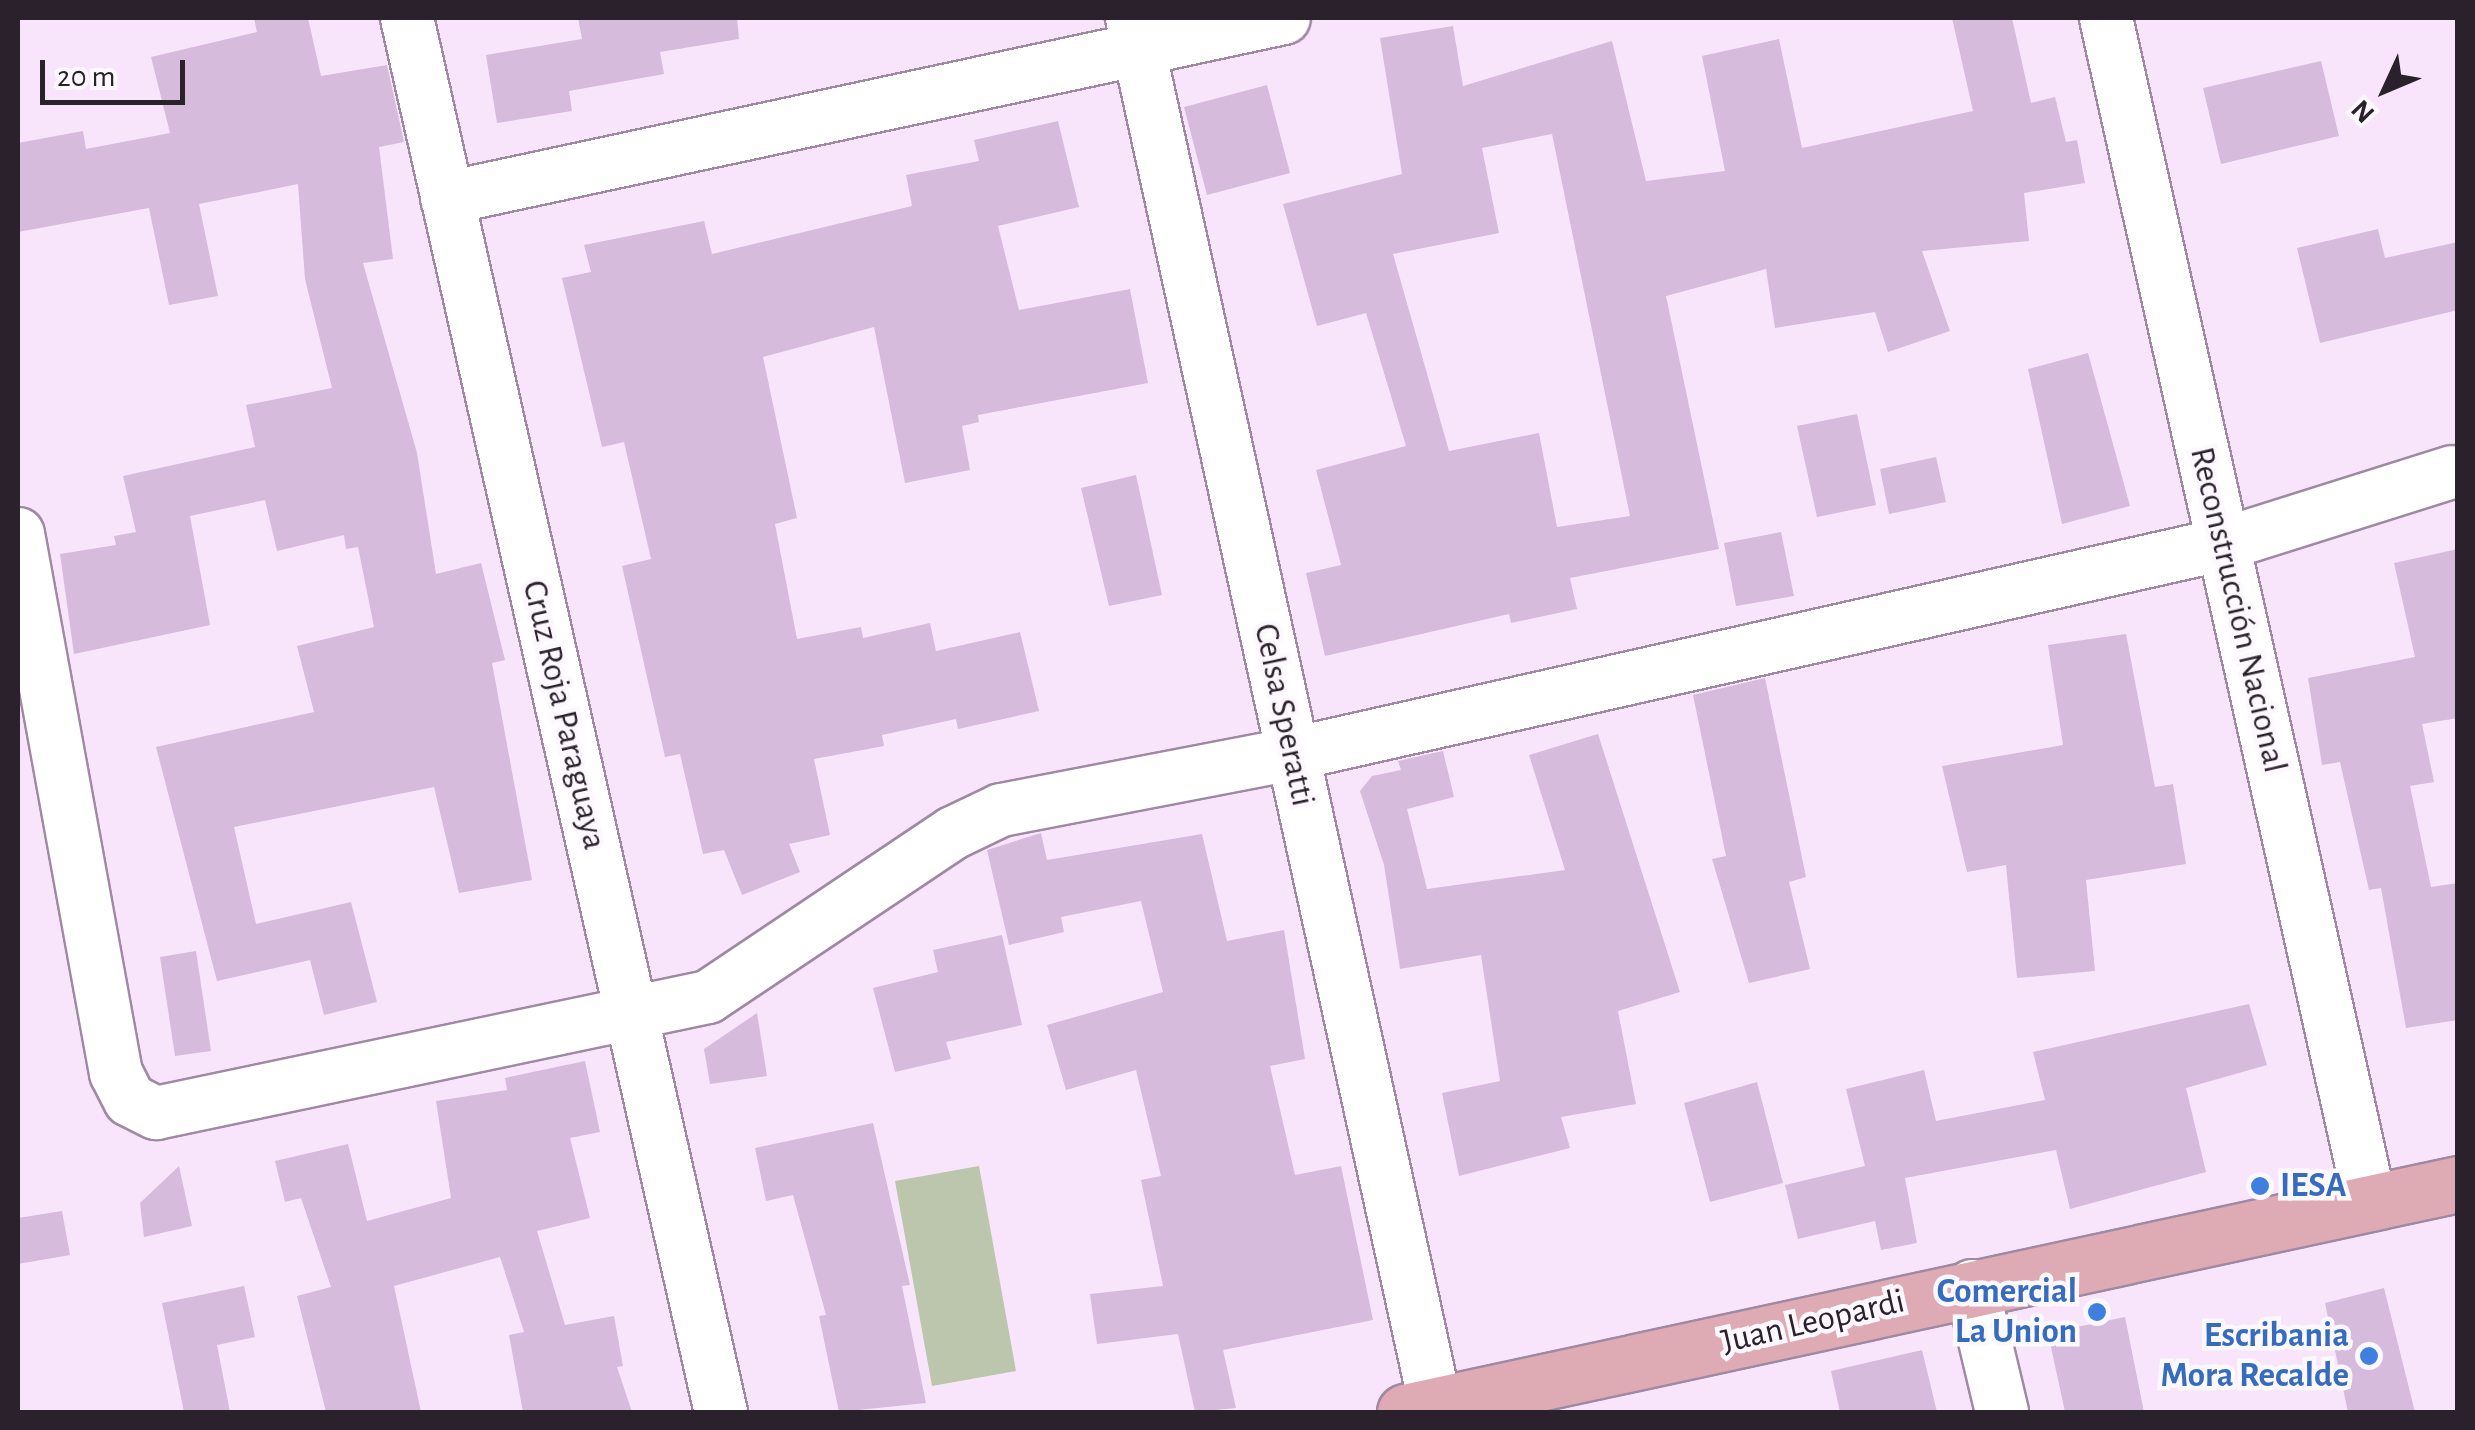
<!DOCTYPE html>
<html>
<head>
<meta charset="utf-8">
<style>
	body { margin:0 }
	#map { position:relative; width:2475px; height:1430px; overflow:hidden; background:#f8e5fc; font-family:"Alegreya Sans",sans-serif }
	div>[style] { position:absolute }
	.green>* { inset:0; background:#bbc6ac }
	.building>* { inset:0; background:#d6bbdc }
	.roads { filter:drop-shadow(2px 0 #9f89a3) drop-shadow(-2px 0 #9f89a3) drop-shadow(0 2px #9f89a3) drop-shadow(0 -2px #9f89a3) }
	.minor>* { height:52px; margin:-26px; padding:0 26px; transform-origin:26px; border-radius:26px; background:#fff }
	.major>* { height:55px; margin:-27.5px; padding:0 27.5px; transform-origin:27.5px; border-radius:27.5px; background:#deabb4 }
	.dots>* { width:28px; height:28px; translate:-50% -50%; box-sizing:border-box; border:5px solid #fdf8fe; border-radius:50% }
	span { translate:-50% -50%; white-space:nowrap; text-align:center; line-height:1.15; -webkit-text-stroke:9px #fdf8fe; paint-order:stroke }
	.street-label { font-size:35px; color:#2a212c }
	.shop-label { font-size:35px; color:#366cbe; font-weight:700 }
	.left { translate:0 -50%; text-align:left }
	.right { translate:-100% -50%; text-align:right }
	.frame { position:absolute; inset:0; border:20px solid #2a212c; pointer-events:none }
	.north { position:absolute; left:2335px; top:40px; width:100px; height:100px; -webkit-text-stroke:8px #fdf8fe; paint-order:stroke; rotate:226deg; font-size:28px; font-weight:700; line-height:40px; text-align:center; color:#2a212c }
	.north::after { content:''; display:block; margin:auto; width:35px; height:45px; background:#2a212c; clip-path:polygon(50% 0,100% 100%,50% 72%,0 100%) }
	.scale { position:absolute; left:40px; top:60px; width:145px; height:45px; box-sizing:border-box; border:5px solid #2a212c; border-top:0; padding-left:12px; font-size:30px; line-height:35px; white-space:nowrap; color:#2a212c; -webkit-text-stroke:8px #fdf8fe; paint-order:stroke }
</style>
</head>
<body>
<div id="map">
	<div class="green">
		<div style="clip-path:polygon(979px 1166px,1016px 1371px,932px 1386px,895px 1181px)"></div>
	</div>
	<div class="building">
		<div style="clip-path:polygon(254px 18px,308px 18px,321px 76px,387px 65px,404px 142px,379px 147px,393px 259px,363px 263px,417px 453px,436px 574px,481px 563px,505px 660px,492px 663px,532px 880px,459px 893px,434px 787px,234px 827px,256px 924px,351px 902px,377px 1002px,324px 1015px,310px 960px,217px 981px,156px 747px,314px 712px,297px 646px,374px 627px,358px 547px,346px 549px,344px 535px,277px 551px,265px 500px,190px 516px,210px 625px,74px 654px,60px 554px,116px 545px,114px 536px,136px 532px,123px 476px,255px 447px,246px 405px,332px 388px,305px 279px,298px 184px,199px 204px,218px 296px,169px 305px,149px 208px,18px 232px,18px 143px,83px 131px,86px 149px,170px 133px,151px 57px,257px 32px)"></div>
		<div style="clip-path:polygon(578px 18px,737px 18px,739px 39px,660px 52px,664px 74px,569px 91px,572px 111px,497px 123px,486px 55px,582px 39px)"></div>
		<div style="clip-path:polygon(evenodd,1952px 18px,2012px 18px,2031px 103px,2055px 97px,2066px 142px,2077px 140px,2085px 183px,2024px 193px,2029px 241px,1922px 251px,1950px 331px,1888px 352px,1875px 312px,1775px 328px,1766px 269px,1666px 296px,1719px 549px,1570px 578px,1577px 609px,1511px 623px,1509px 614px,1325px 656px,1306px 573px,1341px 565px,1316px 470px,1406px 446px,1366px 313px,1317px 326px,1283px 204px,1402px 174px,1380px 38px,1453px 26px,1463px 86px,1612px 41px,1646px 181px,1725px 171px,1702px 56px,1779px 39px,1802px 148px,1973px 111px,1952px 18px,1552px 134px,1630px 516px,1557px 527px,1539px 433px,1449px 451px,1393px 254px,1499px 233px,1482px 148px,1552px 134px)"></div>
		<div style="clip-path:polygon(2321px 61px,2339px 136px,2221px 164px,2203px 88px)"></div>
		<div style="clip-path:polygon(1267px 85px,1290px 173px,1207px 195px,1184px 107px)"></div>
		<div style="clip-path:polygon(1058px 121px,1079px 207px,998px 226px,1019px 310px,1130px 289px,1148px 383px,978px 415px,979px 422px,962px 426px,970px 470px,905px 483px,874px 327px,763px 357px,797px 518px,775px 524px,797px 639px,861px 627px,863px 638px,930px 623px,936px 651px,1020px 632px,1039px 711px,958px 729px,956px 719px,882px 735px,884px 746px,814px 759px,830px 835px,789px 844px,800px 872px,742px 895px,724px 850px,703px 854px,680px 754px,665px 757px,622px 566px,651px 559px,624px 442px,602px 447px,562px 278px,591px 272px,584px 245px,704px 221px,712px 254px,912px 206px,906px 175px,979px 161px,974px 140px)"></div>
		<div style="clip-path:polygon(2378px 229px,2385px 258px,2458px 242px,2458px 310px,2320px 343px,2297px 248px)"></div>
		<div style="clip-path:polygon(2088px 353px,2130px 506px,2062px 524px,2028px 369px)"></div>
		<div style="clip-path:polygon(1857px 414px,1876px 505px,1817px 517px,1797px 426px)"></div>
		<div style="clip-path:polygon(1936px 457px,1946px 502px,1889px 514px,1880px 469px)"></div>
		<div style="clip-path:polygon(1136px 475px,1162px 595px,1109px 606px,1081px 488px)"></div>
		<div style="clip-path:polygon(1781px 532px,1794px 596px,1736px 606px,1724px 543px)"></div>
		<div style="clip-path:polygon(2458px 549px,2458px 718px,2422px 724px,2434px 782px,2410px 786px,2431px 887px,2458px 883px,2458px 1020px,2406px 1028px,2381px 888px,2369px 890px,2340px 762px,2322px 765px,2308px 678px,2415px 657px,2394px 563px)"></div>
		<div style="clip-path:polygon(2126px 634px,2155px 787px,2173px 784px,2186px 864px,2086px 880px,2095px 971px,2017px 978px,2006px 865px,1967px 872px,1942px 766px,2063px 745px,2048px 645px)"></div>
		<div style="clip-path:polygon(1765px 678px,1806px 877px,1789px 882px,1810px 969px,1749px 983px,1712px 859px,1726px 856px,1693px 695px)"></div>
		<div style="clip-path:polygon(1598px 734px,1680px 992px,1618px 1011px,1636px 1104px,1561px 1117px,1570px 1148px,1459px 1176px,1442px 1093px,1500px 1081px,1481px 955px,1400px 969px,1384px 865px,1360px 791px,1372px 776px,1401px 770px,1398px 761px,1443px 751px,1454px 797px,1407px 809px,1427px 889px,1565px 870px,1529px 755px)"></div>
		<div style="clip-path:polygon(1041px 833px,1047px 860px,1202px 834px,1227px 941px,1284px 930px,1305px 1059px,1270px 1066px,1295px 1175px,1341px 1166px,1373px 1320px,1223px 1350px,1236px 1408px,1195px 1412px,1178px 1334px,1097px 1344px,1090px 1294px,1163px 1286px,1141px 1180px,1161px 1176px,1136px 1070px,1066px 1090px,1047px 1025px,1163px 992px,1141px 901px,1061px 917px,1064px 932px,1009px 945px,987px 850px)"></div>
		<div style="clip-path:polygon(1002px 935px,1022px 1025px,946px 1042px,951px 1059px,895px 1072px,873px 988px,938px 972px,933px 950px)"></div>
		<div style="clip-path:polygon(196px 951px,211px 1051px,175px 1056px,160px 957px)"></div>
		<div style="clip-path:polygon(2249px 1004px,2267px 1065px,2186px 1088px,2206px 1172px,2070px 1209px,2056px 1150px,1905px 1178px,1917px 1243px,1881px 1250px,1875px 1221px,1798px 1239px,1785px 1185px,1865px 1166px,1846px 1089px,1924px 1070px,1936px 1121px,2045px 1100px,2033px 1052px)"></div>
		<div style="clip-path:polygon(757px 1013px,767px 1076px,710px 1084px,704px 1049px)"></div>
		<div style="clip-path:polygon(585px 1061px,600px 1132px,570px 1138px,590px 1218px,537px 1231px,565px 1325px,614px 1316px,623px 1366px,617px 1367px,632px 1412px,523px 1412px,509px 1335px,524px 1332px,500px 1257px,394px 1286px,421px 1412px,326px 1412px,297px 1296px,331px 1287px,301px 1198px,285px 1202px,275px 1161px,348px 1144px,367px 1221px,451px 1198px,436px 1101px,507px 1090px,505px 1078px)"></div>
		<div style="clip-path:polygon(1757px 1082px,1783px 1183px,1710px 1202px,1684px 1103px)"></div>
		<div style="clip-path:polygon(873px 1123px,910px 1285px,902px 1286px,926px 1403px,839px 1412px,819px 1316px,826px 1315px,793px 1195px,766px 1201px,755px 1148px)"></div>
		<div style="clip-path:polygon(179px 1166px,192px 1226px,144px 1237px,140px 1203px)"></div>
		<div style="clip-path:polygon(62px 1211px,70px 1255px,18px 1264px,18px 1218px)"></div>
		<div style="clip-path:polygon(244px 1286px,255px 1337px,217px 1345px,230px 1412px,184px 1412px,162px 1303px)"></div>
		<div style="clip-path:polygon(2384px 1288px,2415px 1412px,2348px 1412px,2325px 1303px)"></div>
		<div style="clip-path:polygon(2125px 1317px,2144px 1412px,2065px 1412px,2048px 1333px)"></div>
		<div style="clip-path:polygon(1922px 1350px,1937px 1412px,1840px 1412px,1831px 1371px)"></div>
	</div>
	<div class="roads">
		<div class="minor">
			<div style="left:407px;top:18px;width:1429px;rotate:77.31deg"></div>
			<div style="left:1132px;top:18px;width:1427px;rotate:77.66deg"></div>
			<div style="left:2106px;top:18px;width:1213px;rotate:77.43deg"></div>
			<div style="left:447px;top:198px;width:856px;rotate:-12.14deg"></div>
			<div style="left:18px;top:534px;width:548px;rotate:79.7deg"></div>
			<div style="left:116px;top:1073px;width:30px;rotate:63deg"></div>
			<div style="left:130px;top:1100px;width:29px;rotate:27deg"></div>
			<div style="left:156px;top:1113px;width:564px;rotate:-11.87deg"></div>
			<div style="left:708px;top:997px;width:295px;rotate:-33.8deg"></div>
			<div style="left:953px;top:833px;width:53px;rotate:-25.6deg"></div>
			<div style="left:1001px;top:810px;width:297px;rotate:-10.9deg"></div>
			<div style="left:1293px;top:754px;width:954px;rotate:-12.71deg"></div>
			<div style="left:2224px;top:544px;width:239px;rotate:-17.5deg"></div>
			<div style="left:1972px;top:1286px;width:130px;rotate:76.6deg"></div>
		</div>
		<div class="major">
			<div style="left:1405px;top:1412px;width:1077px;rotate:-12.22deg"></div>
		</div>
	</div>
	<div class="dots">
		<div style="left:2260px;top:1186px;background:#3f7fe0"></div>
		<div style="left:2097px;top:1312px;background:#3f7fe0"></div>
		<div style="left:2369px;top:1356px;background:#3f7fe0"></div>
	</div>
	<div class="street-label">
		<span style="left:2238px;top:610px;rotate:77deg">Reconstrucción Nacional</span>
		<span style="left:564px;top:715px;rotate:77deg">Cruz Roja Paraguaya</span>
		<span style="left:1284px;top:715px;rotate:78deg">Celsa Speratti</span>
		<span style="left:1813px;top:1322px;rotate:-13deg">Juan Leopardi</span>
	</div>
	<div class="shop-label">
		<span class="left" style="left:2280px;top:1186px">IESA</span>
		<span class="right" style="left:2077px;top:1312px">Comercial<br>La Union</span>
		<span class="right" style="left:2349px;top:1356px">Escribania<br>Mora Recalde</span>
	</div>
	<div class="frame"></div>
	<div class="north">N</div>
	<div class="scale">20 m</div>
</div>
</body>
</html>
